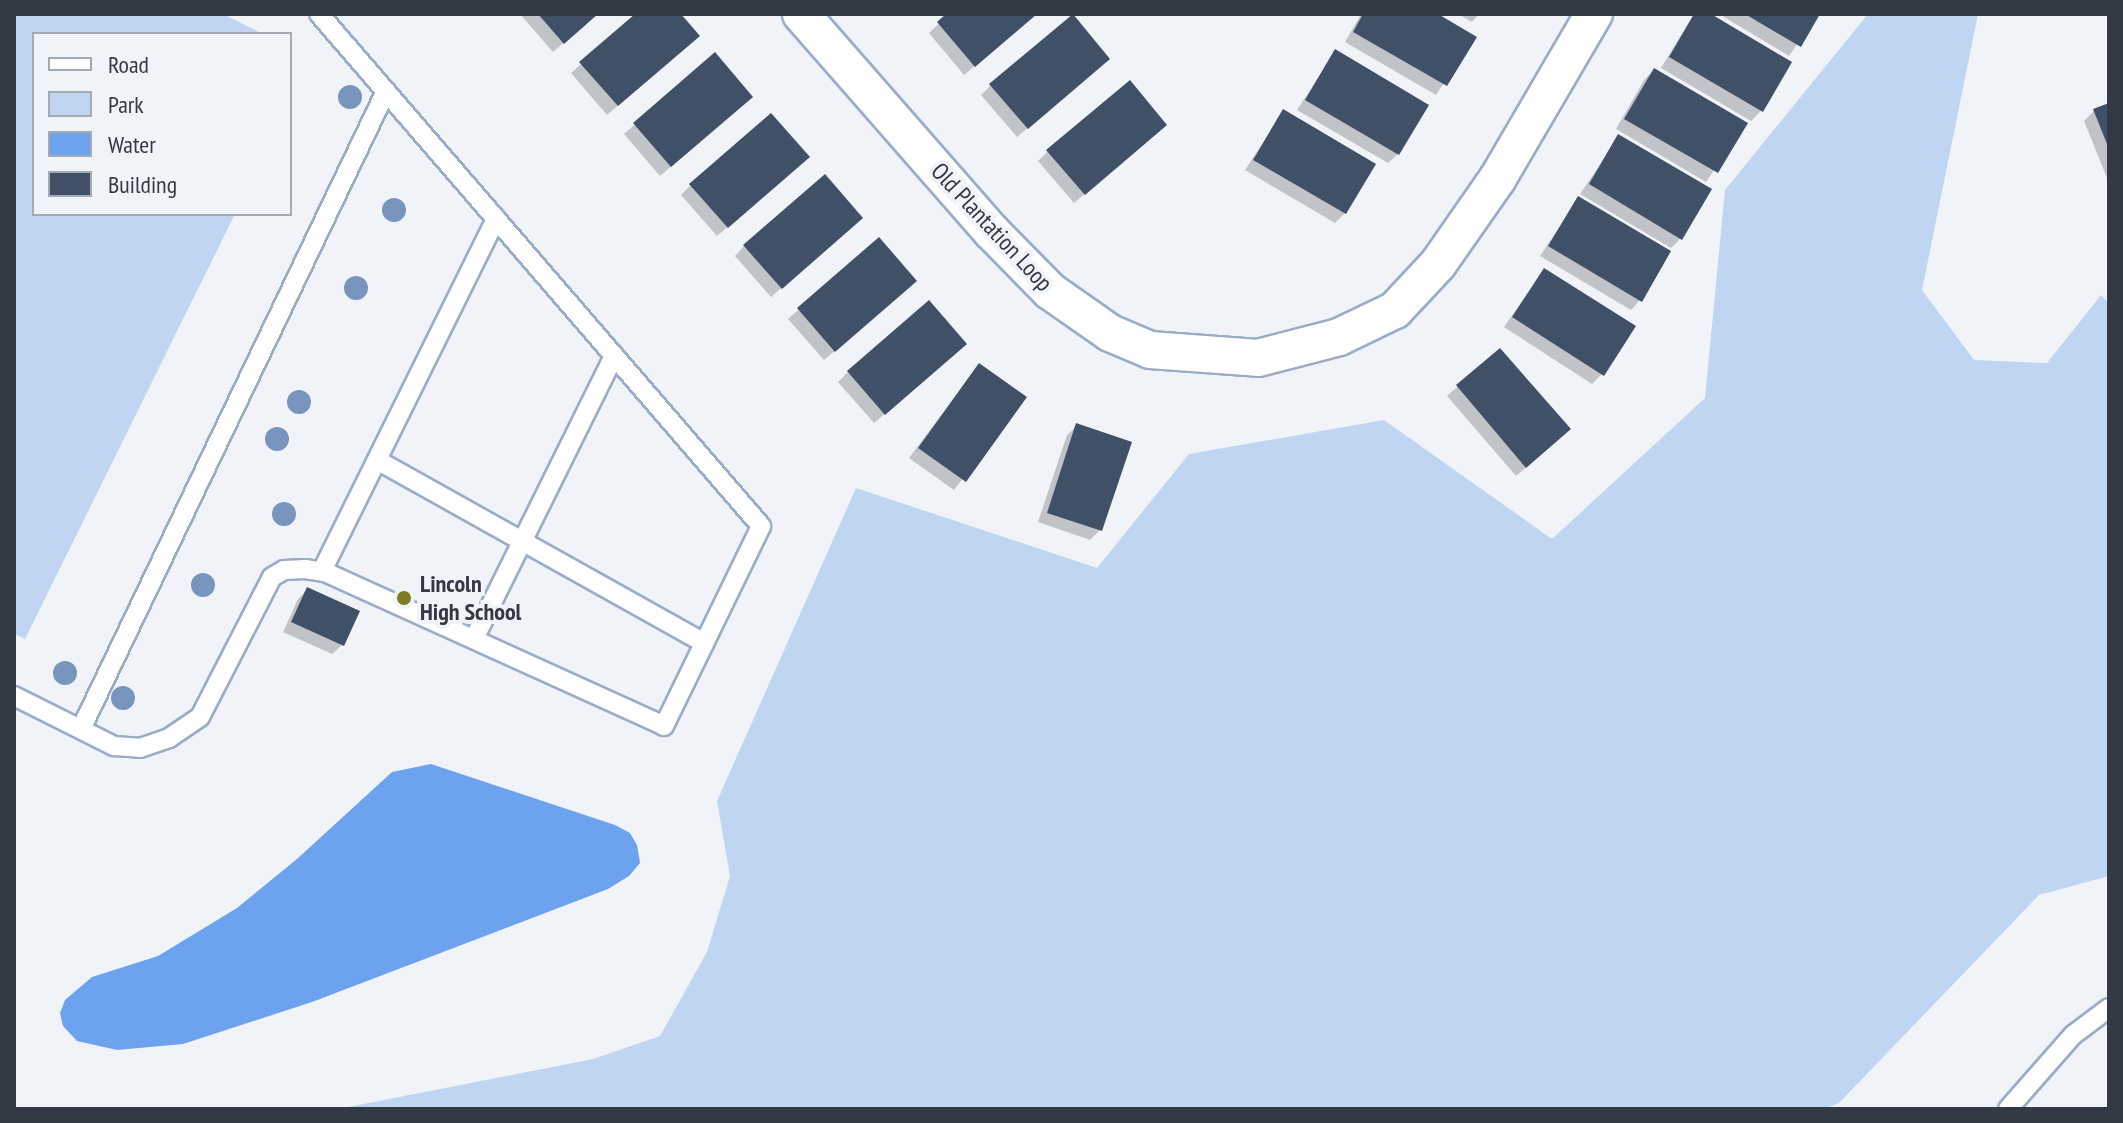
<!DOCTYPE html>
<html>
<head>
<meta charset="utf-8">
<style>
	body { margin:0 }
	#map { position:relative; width:2123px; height:1123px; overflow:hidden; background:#f0f4f9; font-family:"PT Sans Narrow",sans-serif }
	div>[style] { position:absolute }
	.green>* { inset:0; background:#c0d5f2 }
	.water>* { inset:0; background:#6da3ee }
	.shadow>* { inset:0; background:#0003 }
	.building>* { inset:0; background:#405066 }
	.roads { filter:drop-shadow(2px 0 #9bacc6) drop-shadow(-2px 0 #9bacc6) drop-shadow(0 2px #9bacc6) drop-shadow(0 -2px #9bacc6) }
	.lane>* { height:18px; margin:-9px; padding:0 9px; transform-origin:9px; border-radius:9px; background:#fff }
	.street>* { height:36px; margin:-18px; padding:0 18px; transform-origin:18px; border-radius:18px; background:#fff }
	.trees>* { width:24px; height:24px; margin:-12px; border-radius:50%; background:#7896bd }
	.dots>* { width:22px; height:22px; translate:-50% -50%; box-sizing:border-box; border:4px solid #f0f4f9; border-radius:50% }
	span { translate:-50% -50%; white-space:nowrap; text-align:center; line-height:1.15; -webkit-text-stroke:8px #f0f4f9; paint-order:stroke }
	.street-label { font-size:24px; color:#333a45 }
	.poi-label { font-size:24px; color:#333a45; font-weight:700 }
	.left { translate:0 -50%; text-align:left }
	.frame { position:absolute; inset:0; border:16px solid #333a45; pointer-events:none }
	.legend { position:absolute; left:32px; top:32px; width:260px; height:184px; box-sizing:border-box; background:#f0f4f9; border:2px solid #a4aab1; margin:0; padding:10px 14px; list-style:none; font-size:24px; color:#333a45 }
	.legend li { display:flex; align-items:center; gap:16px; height:40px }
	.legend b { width:40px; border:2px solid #a4aab1 }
</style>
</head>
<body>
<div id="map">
	<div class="green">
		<div style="clip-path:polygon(14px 14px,223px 14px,263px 34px,34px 34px,34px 214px,235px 214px,25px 639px,14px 634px)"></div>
		<div style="clip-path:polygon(1868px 14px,1978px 14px,1922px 290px,1974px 360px,2047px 363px,2101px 295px,2109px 304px,2109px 876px,2039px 895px,1839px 1103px,1823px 1109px,338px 1109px,593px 1059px,660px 1036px,707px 952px,730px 876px,717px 801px,856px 488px,1097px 568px,1189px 454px,1384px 420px,1552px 539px,1705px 398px,1725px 190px)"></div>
	</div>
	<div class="water">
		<div style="clip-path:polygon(431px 764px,615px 825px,630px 833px,637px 845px,640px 863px,629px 876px,608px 889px,312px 1002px,183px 1044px,117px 1050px,77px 1041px,63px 1026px,60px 1013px,65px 1000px,92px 977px,158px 956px,237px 908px,297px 859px,392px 772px)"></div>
	</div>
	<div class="shadow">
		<div style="clip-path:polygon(520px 14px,597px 14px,553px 52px)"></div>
		<div style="clip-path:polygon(638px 14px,678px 14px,687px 45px,607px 115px,571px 73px)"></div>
		<div style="clip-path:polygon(949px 14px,1036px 14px,964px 75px,929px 33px)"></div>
		<div style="clip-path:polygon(1361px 14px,1435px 14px,1474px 37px,1436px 95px,1345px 42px)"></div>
		<div style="clip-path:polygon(1458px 14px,1479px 14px,1472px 22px)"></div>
		<div style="clip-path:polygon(1694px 14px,1707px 14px,1789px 62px,1761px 111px,1751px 121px,1661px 68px)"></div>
		<div style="clip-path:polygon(1719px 14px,1818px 14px,1789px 56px)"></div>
		<div style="clip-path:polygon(1335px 52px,1398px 154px,1388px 163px,1297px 110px)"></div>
		<div style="clip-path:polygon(714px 55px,741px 106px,660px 176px,624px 134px)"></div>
		<div style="clip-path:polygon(1098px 68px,1017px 137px,981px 95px,991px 85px)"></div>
		<div style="clip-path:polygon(1654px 70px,1745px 124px,1706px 182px,1616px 129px,1644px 80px)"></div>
		<div style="clip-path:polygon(2109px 105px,2109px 183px,2084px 121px,2094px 111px)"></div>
		<div style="clip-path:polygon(1283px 112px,1345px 213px,1335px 223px,1245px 170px)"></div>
		<div style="clip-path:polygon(1155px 134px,1074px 203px,1038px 161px,1048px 151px)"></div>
		<div style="clip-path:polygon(1619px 137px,1681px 238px,1671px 248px,1580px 194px)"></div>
		<div style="clip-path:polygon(797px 167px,717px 236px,681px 195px,691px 185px)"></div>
		<div style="clip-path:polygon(1579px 198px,1640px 300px,1631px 310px,1540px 256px)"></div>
		<div style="clip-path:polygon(851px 228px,771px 297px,735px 256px,744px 246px)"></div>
		<div style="clip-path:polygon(879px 240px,905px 291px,824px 360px,788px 319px)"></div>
		<div style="clip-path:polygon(1544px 270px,1602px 374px,1592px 384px,1504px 327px)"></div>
		<div style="clip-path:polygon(1500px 350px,1559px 439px,1516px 476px,1447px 396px)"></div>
		<div style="clip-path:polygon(955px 354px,874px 423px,838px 382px,848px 372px)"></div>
		<div style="clip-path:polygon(979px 365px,1024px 398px,954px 490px,909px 458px)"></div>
		<div style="clip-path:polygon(1077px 426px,1100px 530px,1090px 540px,1038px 522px,1067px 435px)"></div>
		<div style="clip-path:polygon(307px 590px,342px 645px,332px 654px,283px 632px,298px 599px)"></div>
	</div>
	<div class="building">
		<div style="clip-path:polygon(538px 14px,598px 14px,564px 44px)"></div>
		<div style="clip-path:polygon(635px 14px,681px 14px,700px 36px,618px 106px,579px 62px)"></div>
		<div style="clip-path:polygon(946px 14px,1037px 14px,975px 67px,937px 22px)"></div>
		<div style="clip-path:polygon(1073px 14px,1110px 59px,1028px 129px,989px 84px)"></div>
		<div style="clip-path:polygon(1363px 14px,1438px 14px,1477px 37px,1447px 86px,1353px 32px)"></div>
		<div style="clip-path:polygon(1694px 14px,1711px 14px,1792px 62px,1763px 112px,1669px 57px)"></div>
		<div style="clip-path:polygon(1745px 14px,1820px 14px,1801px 47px)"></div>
		<div style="clip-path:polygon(1335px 49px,1429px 105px,1399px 155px,1305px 100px)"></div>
		<div style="clip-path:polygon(715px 52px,753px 97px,671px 167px,633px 123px)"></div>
		<div style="clip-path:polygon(1654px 68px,1748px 123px,1718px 173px,1624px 119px)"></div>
		<div style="clip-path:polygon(1130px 80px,1167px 125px,1085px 195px,1046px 150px)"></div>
		<div style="clip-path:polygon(2109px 103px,2109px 149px,2093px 109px)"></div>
		<div style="clip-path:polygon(1283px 109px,1376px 164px,1346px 214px,1253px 160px)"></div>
		<div style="clip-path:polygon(771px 113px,810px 157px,728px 228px,689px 184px)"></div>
		<div style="clip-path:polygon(1618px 134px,1712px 189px,1682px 240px,1589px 184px)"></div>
		<div style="clip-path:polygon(825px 174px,863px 218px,782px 289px,743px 245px)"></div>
		<div style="clip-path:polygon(1578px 196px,1671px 251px,1642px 302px,1548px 246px)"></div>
		<div style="clip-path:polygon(879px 237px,917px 281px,835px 352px,797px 308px)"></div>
		<div style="clip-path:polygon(1544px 268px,1636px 326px,1604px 376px,1512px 317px)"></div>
		<div style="clip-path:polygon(929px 300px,967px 344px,885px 415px,847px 371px)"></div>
		<div style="clip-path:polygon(1500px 348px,1571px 429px,1526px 468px,1456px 385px)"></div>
		<div style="clip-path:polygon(979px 363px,1027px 397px,966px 482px,918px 448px)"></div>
		<div style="clip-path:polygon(1076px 423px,1132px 442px,1102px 531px,1047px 513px)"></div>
		<div style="clip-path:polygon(307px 587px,360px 611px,344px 646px,291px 622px)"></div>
	</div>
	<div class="roads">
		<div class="lane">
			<div style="left:377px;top:460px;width:375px;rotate:29.2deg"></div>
			<div style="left:322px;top:571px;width:393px;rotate:-63.7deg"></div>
			<div style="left:474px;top:639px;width:316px;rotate:-63.7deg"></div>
			<div style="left:14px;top:696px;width:112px;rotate:26.6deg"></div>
			<div style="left:114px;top:746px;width:26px;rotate:4deg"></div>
			<div style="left:140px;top:748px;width:31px;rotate:-19deg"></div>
			<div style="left:169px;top:738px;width:37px;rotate:-34deg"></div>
			<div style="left:200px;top:717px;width:157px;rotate:-62.8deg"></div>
			<div style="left:272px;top:577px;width:14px;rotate:-30deg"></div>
			<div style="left:284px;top:570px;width:21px;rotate:-3deg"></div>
			<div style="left:305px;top:569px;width:20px;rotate:9deg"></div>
			<div style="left:325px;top:572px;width:372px;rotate:24.4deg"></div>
			<div style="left:664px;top:726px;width:222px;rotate:-64.1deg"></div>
			<div style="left:761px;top:526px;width:676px;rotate:-130.8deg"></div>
			<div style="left:81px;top:729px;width:707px;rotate:-64.45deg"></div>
			<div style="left:2008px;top:1109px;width:98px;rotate:-48.7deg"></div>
			<div style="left:2073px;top:1035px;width:45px;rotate:-36.9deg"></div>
		</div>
		<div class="street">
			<div style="left:801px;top:14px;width:288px;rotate:48.8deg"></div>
			<div style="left:991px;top:231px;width:84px;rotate:45.5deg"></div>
			<div style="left:1050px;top:291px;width:73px;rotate:35deg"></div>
			<div style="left:1110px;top:333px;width:43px;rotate:23deg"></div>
			<div style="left:1150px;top:350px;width:108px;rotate:4.2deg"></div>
			<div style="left:1258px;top:358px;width:84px;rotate:-14.5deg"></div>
			<div style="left:1339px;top:337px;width:62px;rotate:-25.7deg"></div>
			<div style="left:1395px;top:310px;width:63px;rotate:-46.9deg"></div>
			<div style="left:1438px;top:264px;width:105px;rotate:-55.1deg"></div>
			<div style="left:1498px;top:178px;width:190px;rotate:-59.7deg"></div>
		</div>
	</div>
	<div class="trees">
		<div style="left:350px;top:97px"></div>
		<div style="left:394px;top:210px"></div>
		<div style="left:356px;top:288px"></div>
		<div style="left:299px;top:402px"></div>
		<div style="left:277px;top:439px"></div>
		<div style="left:284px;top:514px"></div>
		<div style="left:203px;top:585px"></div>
		<div style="left:65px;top:673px"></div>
		<div style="left:123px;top:698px"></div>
	</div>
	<div class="dots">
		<div style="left:404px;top:598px;background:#7e7b22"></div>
	</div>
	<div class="street-label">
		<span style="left:992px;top:227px;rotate:47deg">Old Plantation Loop</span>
	</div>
	<div class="poi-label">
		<span class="left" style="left:420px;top:598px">Lincoln<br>High School</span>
	</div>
	<div class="frame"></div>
	<ul class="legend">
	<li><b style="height:10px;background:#fff"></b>Road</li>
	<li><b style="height:22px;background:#c0d5f2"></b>Park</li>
	<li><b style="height:22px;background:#6da3ee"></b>Water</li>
	<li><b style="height:22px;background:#405066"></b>Building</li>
	</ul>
</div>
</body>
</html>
